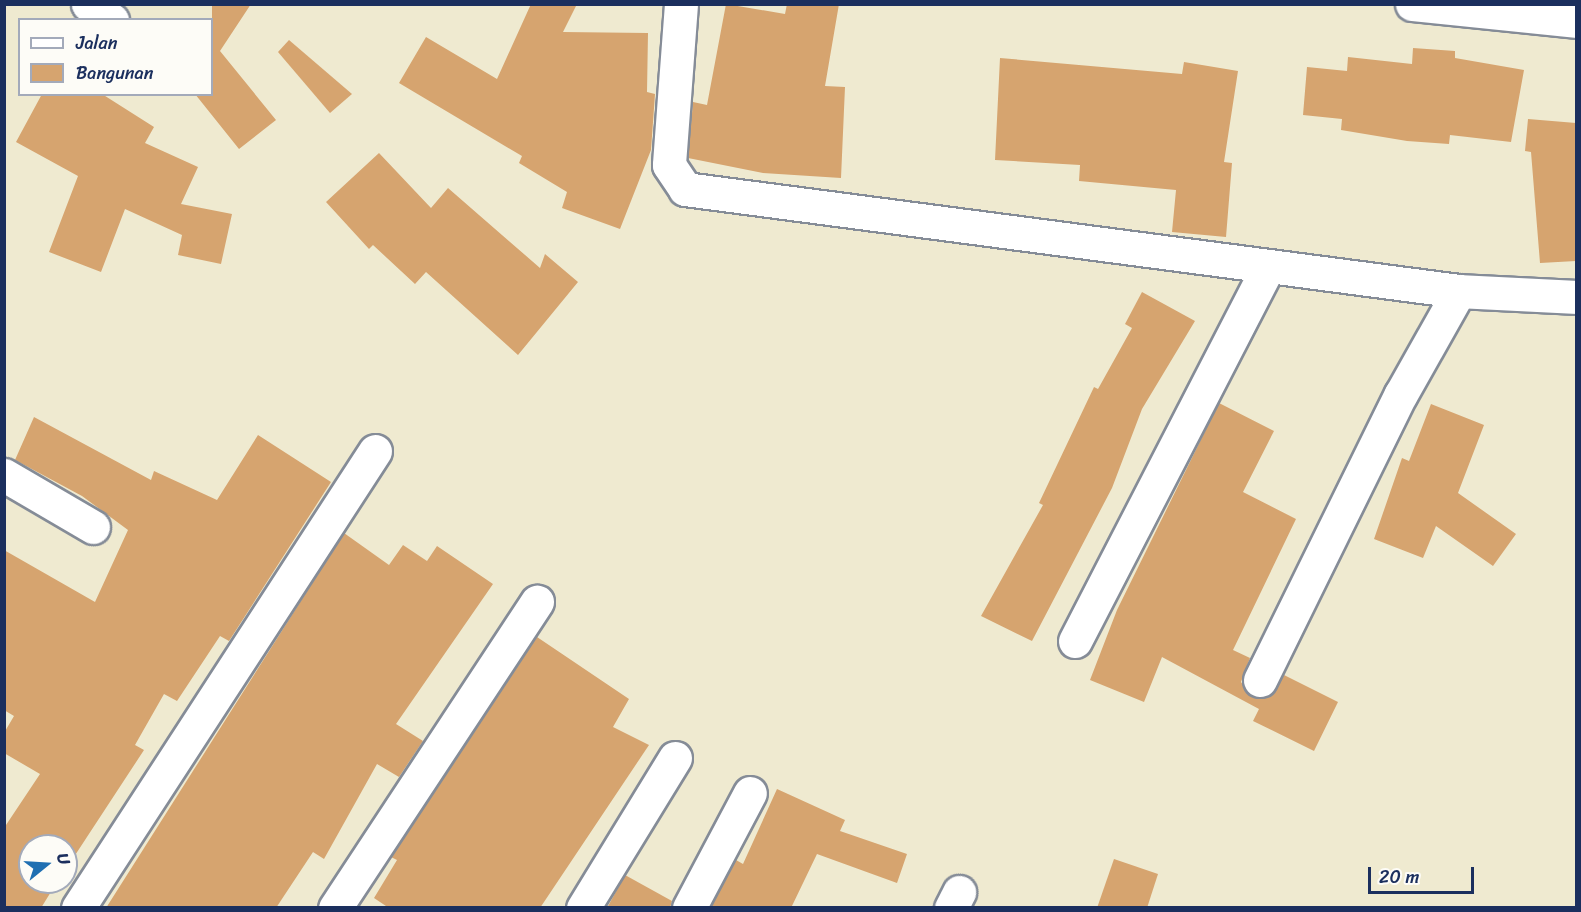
<!DOCTYPE html>
<html>
<head>
<meta charset="utf-8">
<style>
	body { margin:0 }
	#map { position:relative; width:1581px; height:912px; overflow:hidden; background:#efead0; font-family:Sriracha,sans-serif }
	div>[style] { position:absolute }
	.building>* { inset:0; background:#d6a46f }
	.roads { filter:drop-shadow(2px 0 #858c97) drop-shadow(-2px 0 #858c97) drop-shadow(0 2px #858c97) drop-shadow(0 -2px #858c97) }
	.minor>* { height:33px; margin:-16.5px; padding:0 16.5px; transform-origin:16.5px; border-radius:16.5px; background:#fff }
	span { translate:-50% -50%; white-space:nowrap; text-align:center; line-height:1.15; -webkit-text-stroke:6px #fdfcf7; paint-order:stroke }
	.frame { position:absolute; inset:0; border:6px solid #1b2f5e; pointer-events:none }
	.legend { position:absolute; left:18px; top:18px; width:195px; height:78px; box-sizing:border-box; background:#fdfcf7; border:2px solid #a3aaba; margin:0; padding:8px 10px; list-style:none; font-size:18px; color:#1b2f5e }
	.legend li { display:flex; align-items:center; gap:12px; height:30px }
	.legend b { width:30px; border:2px solid #a3aaba }
	.north { position:absolute; left:18px; top:834px; width:60px; height:60px; box-sizing:border-box; background:#fdfcf7; border:2px solid #a3aaba; border-radius:50%; rotate:72deg; font-size:16px; font-weight:700; line-height:24px; text-align:center; color:#1b2f5e }
	.north::after { content:''; display:block; margin:auto; width:21px; height:27px; background:#1f6fb2; clip-path:polygon(50% 0,100% 100%,50% 72%,0 100%) }
	.scale { position:absolute; left:1368px; top:867px; width:106px; height:27px; box-sizing:border-box; border:3px solid #1b2f5e; border-top:0; padding-left:8px; font-size:18px; line-height:21px; white-space:nowrap; color:#1b2f5e; -webkit-text-stroke:4px #fdfcf7; paint-order:stroke }
</style>
</head>
<body>
<div id="map">
	<div class="building">
		<div style="clip-path:polygon(212px 4px,251px 4px,220px 51px,276px 120px,239px 149px,195px 94px,212px 94px)"></div>
		<div style="clip-path:polygon(531px 4px,577px 4px,563px 32px,648px 33px,647px 92px,655px 94px,651px 150px,620px 229px,562px 208px,567px 192px,519px 163px,522px 156px,399px 83px,426px 37px,497px 79px)"></div>
		<div style="clip-path:polygon(726px 4px,785px 14px,787px 4px,839px 4px,825px 86px,845px 87px,841px 178px,763px 173px,688px 158px,693px 102px,707px 105px)"></div>
		<div style="clip-path:polygon(289px 40px,352px 94px,330px 113px,278px 52px)"></div>
		<div style="clip-path:polygon(1413px 48px,1455px 51px,1455px 58px,1524px 70px,1511px 142px,1450px 135px,1449px 144px,1407px 141px,1341px 130px,1342px 119px,1303px 115px,1307px 67px,1347px 71px,1348px 57px,1412px 64px)"></div>
		<div style="clip-path:polygon(1000px 58px,1182px 74px,1184px 62px,1238px 71px,1224px 162px,1232px 163px,1226px 237px,1172px 232px,1176px 190px,1079px 181px,1080px 165px,995px 160px)"></div>
		<div style="clip-path:polygon(42px 94px,102px 94px,154px 127px,145px 143px,198px 167px,181px 204px,232px 214px,221px 264px,178px 255px,182px 235px,125px 209px,101px 272px,49px 252px,78px 176px,16px 142px)"></div>
		<div style="clip-path:polygon(1528px 119px,1576px 123px,1576px 261px,1540px 263px,1531px 152px,1525px 151px)"></div>
		<div style="clip-path:polygon(379px 153px,431px 208px,448px 188px,540px 268px,545px 254px,578px 282px,518px 355px,426px 272px,415px 284px,373px 245px,369px 249px,326px 202px)"></div>
		<div style="clip-path:polygon(1142px 292px,1195px 321px,1142px 409px,1112px 488px,1032px 641px,981px 616px,1043px 505px,1039px 503px,1094px 387px,1098px 389px,1132px 328px,1125px 324px)"></div>
		<div style="clip-path:polygon(1219px 403px,1274px 431px,1243px 492px,1296px 519px,1233px 650px,1250px 658px,1241px 682px,1251px 696px,1262px 699px,1271px 695px,1284px 675px,1338px 702px,1314px 751px,1253px 721px,1259px 709px,1162px 657px,1144px 702px,1090px 680px,1117px 610px)"></div>
		<div style="clip-path:polygon(1431px 404px,1484px 425px,1458px 493px,1516px 534px,1493px 566px,1436px 526px,1423px 558px,1374px 539px,1402px 458px,1409px 461px)"></div>
		<div style="clip-path:polygon(34px 417px,151px 480px,154px 471px,217px 500px,258px 435px,331px 482px,229px 641px,220px 636px,177px 701px,164px 694px,135px 745px,144px 750px,66px 869px,66px 846px,30px 846px,30px 882px,57px 882px,41px 908px,4px 908px,4px 828px,40px 774px,4px 753px,4px 733px,14px 716px,4px 710px,4px 550px,95px 602px,128px 530px,82px 496px,15px 460px)"></div>
		<div style="clip-path:polygon(344px 533px,389px 565px,403px 545px,427px 561px,437px 546px,493px 584px,396px 724px,423px 741px,399px 777px,377px 764px,324px 859px,313px 852px,276px 908px,106px 908px)"></div>
		<div style="clip-path:polygon(537px 637px,629px 699px,613px 727px,649px 745px,540px 908px,389px 908px,374px 898px,397px 860px,391px 857px)"></div>
		<div style="clip-path:polygon(777px 789px,845px 820px,840px 831px,907px 854px,897px 883px,817px 854px,791px 908px,710px 908px,736px 860px,743px 864px)"></div>
		<div style="clip-path:polygon(1114px 859px,1158px 874px,1147px 908px,1097px 908px)"></div>
		<div style="clip-path:polygon(625px 875px,672px 901px,670px 908px,607px 908px)"></div>
	</div>
	<div class="roads">
		<div class="minor">
			<div style="left:88px;top:4px;width:29px;rotate:34deg"></div>
			<div style="left:681px;top:4px;width:161px;rotate:94.3deg"></div>
			<div style="left:669px;top:165px;width:29px;rotate:56deg"></div>
			<div style="left:685px;top:189px;width:781px;rotate:7.51deg"></div>
			<div style="left:1459px;top:291px;width:117px;rotate:2.9deg"></div>
			<div style="left:1412px;top:4px;width:165px;rotate:5.9deg"></div>
			<div style="left:4px;top:475px;width:103px;rotate:30.3deg"></div>
			<div style="left:1075px;top:641px;width:421px;rotate:-62.7deg"></div>
			<div style="left:1260px;top:680px;width:319px;rotate:-63.8deg"></div>
			<div style="left:1401px;top:394px;width:118px;rotate:-60.6deg"></div>
			<div style="left:78px;top:908px;width:545px;rotate:-56.98deg"></div>
			<div style="left:335px;top:908px;width:367px;rotate:-56.6deg"></div>
			<div style="left:583px;top:908px;width:176px;rotate:-58.5deg"></div>
			<div style="left:689px;top:908px;width:130px;rotate:-62.1deg"></div>
			<div style="left:951px;top:908px;width:18px;rotate:-63deg"></div>
		</div>
	</div>
	<div class="frame"></div>
	<ul class="legend">
	<li><b style="height:8px;background:#fff"></b>Jalan</li>
	<li><b style="height:16px;background:#d6a46f"></b>Bangunan</li>
	</ul>
	<div class="north">U</div>
	<div class="scale">20 m</div>
</div>
</body>
</html>
